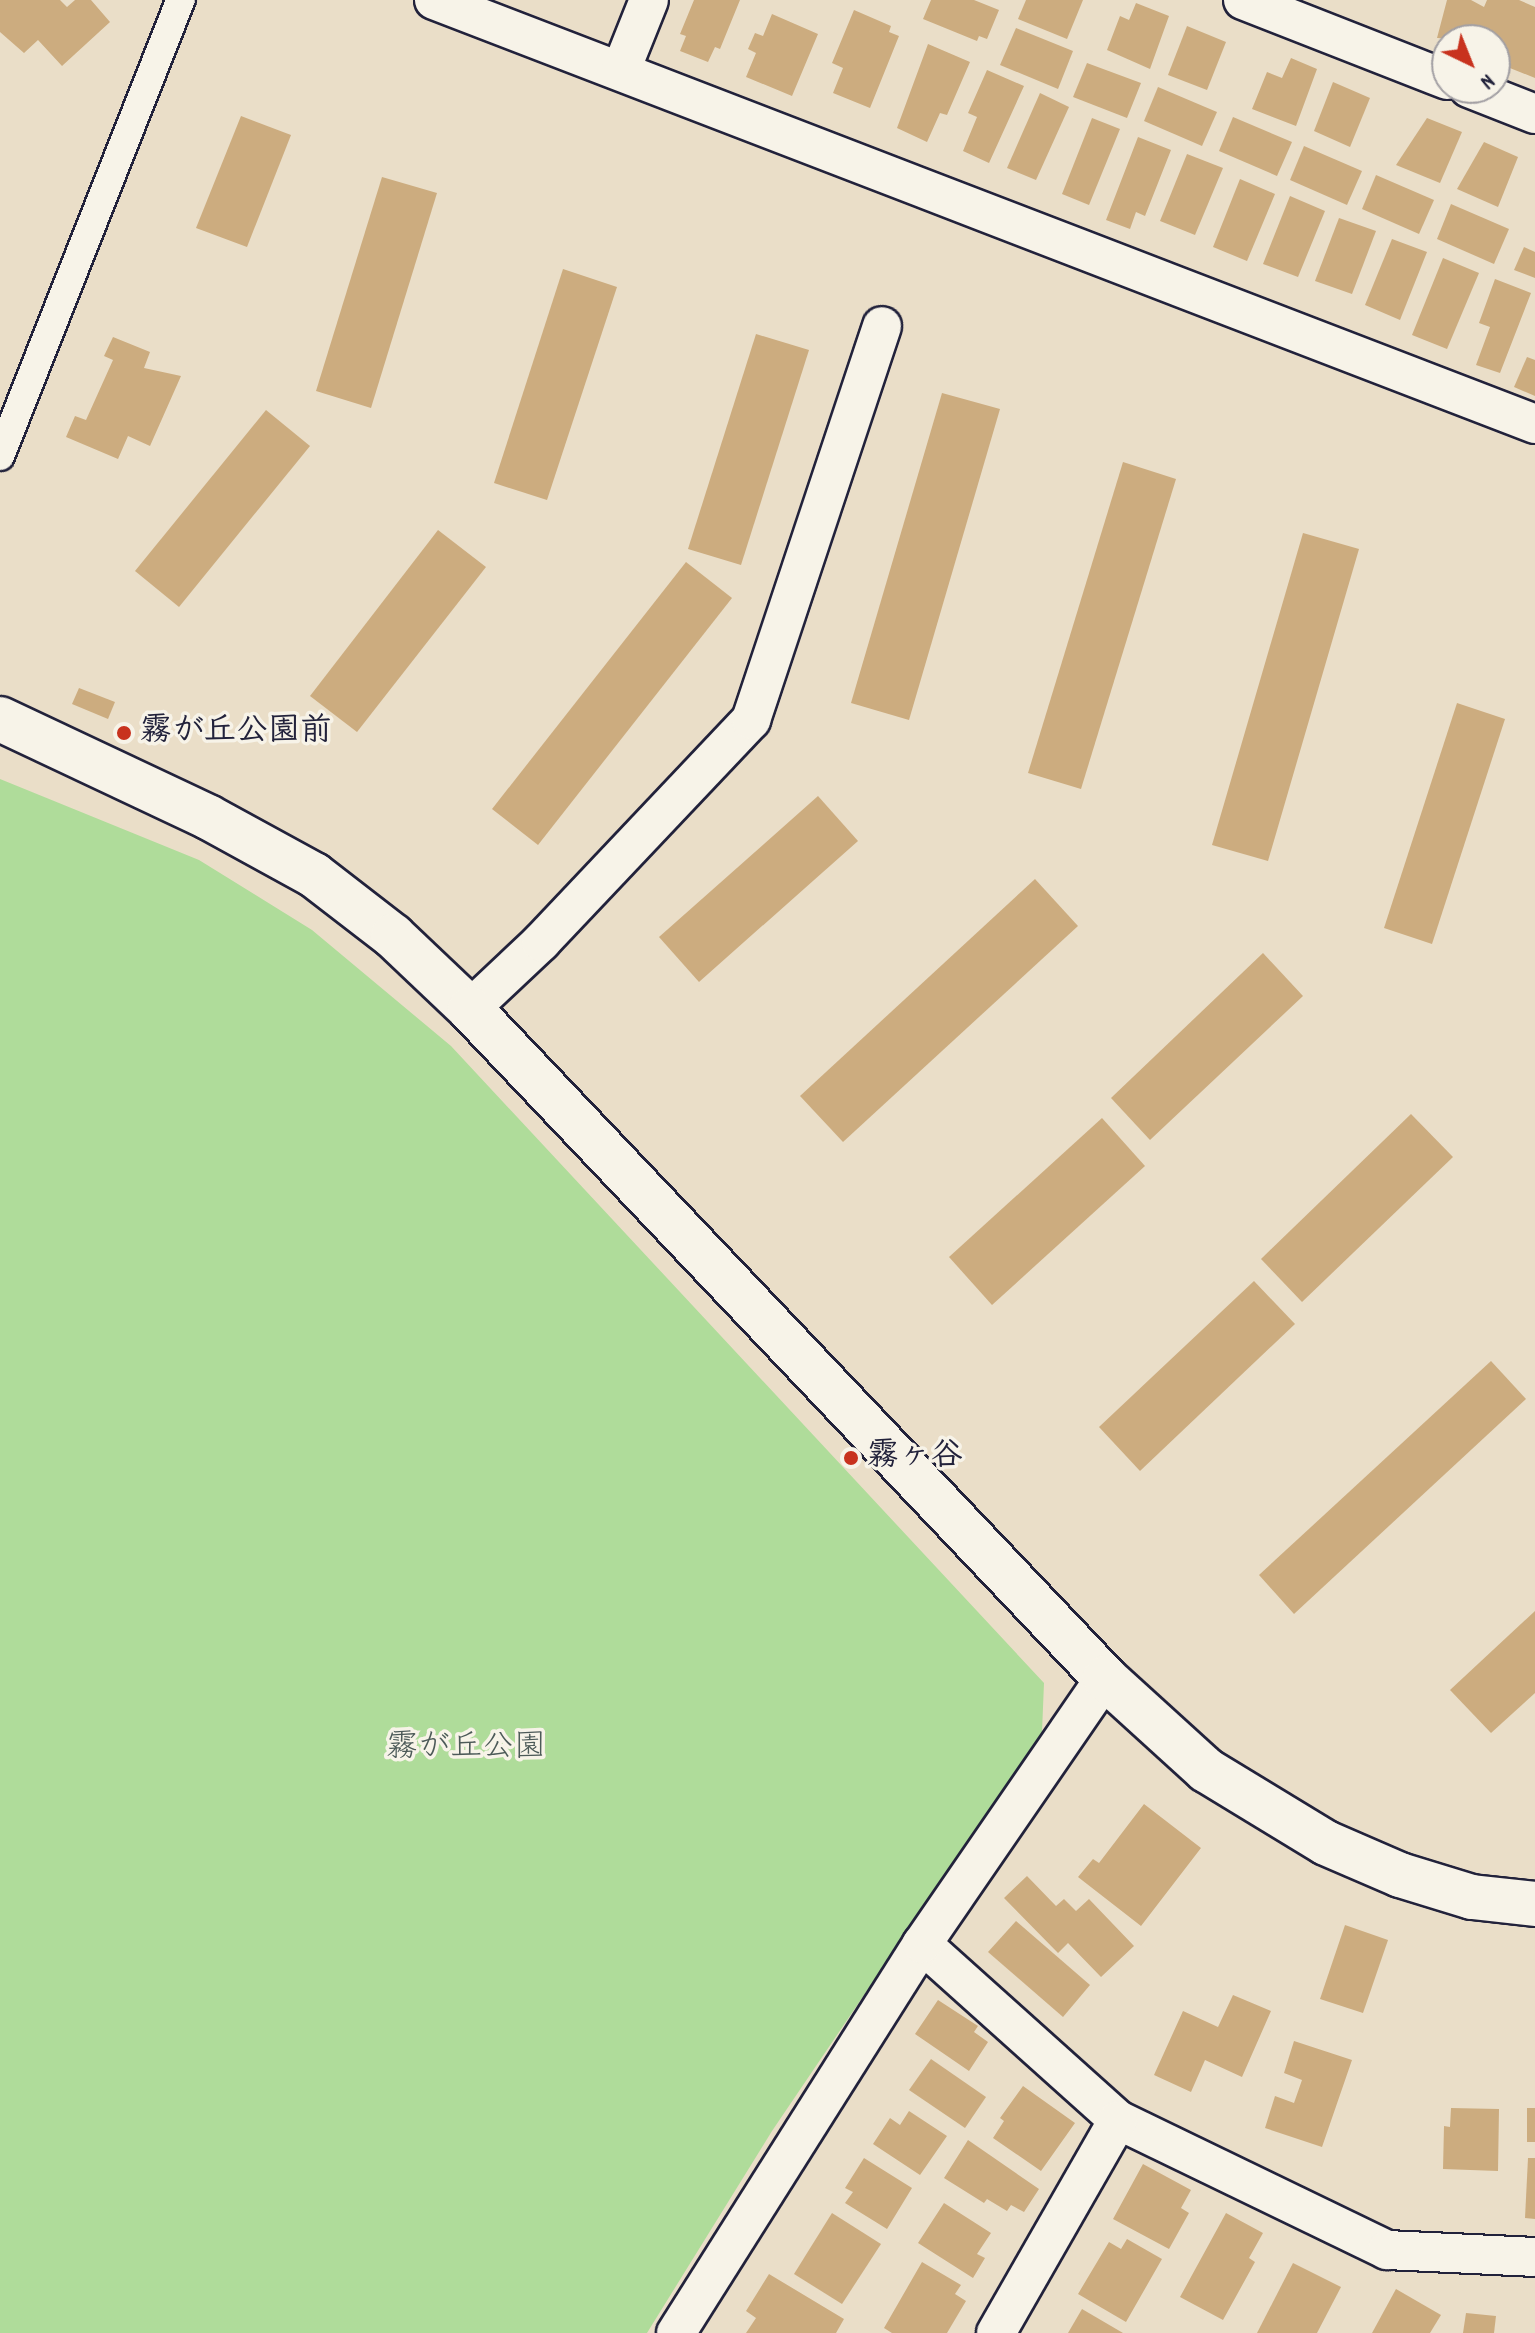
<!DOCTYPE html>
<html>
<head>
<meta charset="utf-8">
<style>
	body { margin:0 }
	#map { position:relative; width:1535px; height:2333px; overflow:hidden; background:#eadec8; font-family:Dekko,"Klee One",sans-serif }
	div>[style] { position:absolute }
	.green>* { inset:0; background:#afdc9a }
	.building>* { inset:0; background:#ccac7f }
	.roads { filter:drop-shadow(2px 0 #22223b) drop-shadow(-2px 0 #22223b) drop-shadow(0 2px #22223b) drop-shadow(0 -2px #22223b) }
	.pedestrian>* { height:28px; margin:-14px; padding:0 14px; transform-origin:14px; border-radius:14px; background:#f7f3e8 }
	.minor>* { height:38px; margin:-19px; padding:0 19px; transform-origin:19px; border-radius:19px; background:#f7f3e8 }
	.tertiary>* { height:44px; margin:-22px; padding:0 22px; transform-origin:22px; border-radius:22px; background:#f7f3e8 }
	.dots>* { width:22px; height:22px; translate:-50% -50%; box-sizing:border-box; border:4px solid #f7f3e8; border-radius:50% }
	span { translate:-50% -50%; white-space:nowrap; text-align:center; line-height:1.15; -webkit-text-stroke:7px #f7f3e8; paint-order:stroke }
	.poi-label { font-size:32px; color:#22223b; font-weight:700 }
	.left { translate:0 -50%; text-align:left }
	.park-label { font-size:32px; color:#4c5a58 }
	.north { position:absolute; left:1431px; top:24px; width:80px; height:80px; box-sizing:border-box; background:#f7f3e8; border:2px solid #a29fa3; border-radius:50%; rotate:137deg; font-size:22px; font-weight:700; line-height:32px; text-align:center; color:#22223b }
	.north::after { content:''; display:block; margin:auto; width:28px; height:36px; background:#c8321e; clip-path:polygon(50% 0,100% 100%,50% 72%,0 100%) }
</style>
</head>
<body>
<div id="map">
	<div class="green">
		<div style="clip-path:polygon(0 779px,199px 860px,312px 930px,451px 1046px,1044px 1683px,1042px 1732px,772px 2131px,647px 2333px,0 2333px)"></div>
	</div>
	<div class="building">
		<div style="clip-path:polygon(0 0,60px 0,67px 7px,75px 0,91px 0,110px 22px,62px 66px,38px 40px,24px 53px,0 32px)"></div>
		<div style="clip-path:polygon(694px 0,740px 0,720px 49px,715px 47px,708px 62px,680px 51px,686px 36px,680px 34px)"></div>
		<div style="clip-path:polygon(931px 0,974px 0,999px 10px,987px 39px,979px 36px,977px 41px,923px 19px)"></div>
		<div style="clip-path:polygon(1026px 0,1083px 0,1067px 39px,1018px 19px)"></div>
		<div style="clip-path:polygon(1447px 0,1471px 0,1484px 7px,1487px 0,1519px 0,1535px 7px,1535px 78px,1495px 62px,1495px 40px,1437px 38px)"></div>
		<div style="clip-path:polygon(1136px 3px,1169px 16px,1150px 69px,1107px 50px,1120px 16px,1129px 20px)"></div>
		<div style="clip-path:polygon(854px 10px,891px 26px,889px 32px,899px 36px,870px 108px,833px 93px,843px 68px,832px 63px)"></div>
		<div style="clip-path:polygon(772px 14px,818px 34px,792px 96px,746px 77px,756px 53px,748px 49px,755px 33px,763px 36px)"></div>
		<div style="clip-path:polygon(1187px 26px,1226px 42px,1207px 90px,1168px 75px)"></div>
		<div style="clip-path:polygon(1016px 28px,1073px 51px,1058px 89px,1000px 65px)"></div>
		<div style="clip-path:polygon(928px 44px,970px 62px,947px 115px,940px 113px,927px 142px,897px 128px)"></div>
		<div style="clip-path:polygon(1291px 58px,1317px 69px,1296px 126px,1252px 109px,1267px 72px,1282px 78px)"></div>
		<div style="clip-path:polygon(1087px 63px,1141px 83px,1127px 118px,1073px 97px)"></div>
		<div style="clip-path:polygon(987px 70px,1024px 86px,989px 163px,963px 151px,977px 117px,968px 113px)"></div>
		<div style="clip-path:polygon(1333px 82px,1370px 98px,1350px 147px,1314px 131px)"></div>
		<div style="clip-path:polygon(1158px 87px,1217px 112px,1202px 146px,1144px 121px)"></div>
		<div style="clip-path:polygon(1040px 93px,1069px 107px,1036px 180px,1007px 168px)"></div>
		<div style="clip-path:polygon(241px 116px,291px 135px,247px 247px,196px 228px)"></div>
		<div style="clip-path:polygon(1233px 117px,1292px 142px,1277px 176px,1219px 151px)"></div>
		<div style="clip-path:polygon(1092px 118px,1120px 129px,1089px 205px,1062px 194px)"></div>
		<div style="clip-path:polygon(1427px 118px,1462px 132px,1440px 183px,1396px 165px)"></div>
		<div style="clip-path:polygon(1138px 137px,1171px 150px,1145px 216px,1136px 212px,1130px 229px,1106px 220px)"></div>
		<div style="clip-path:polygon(1484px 142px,1518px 157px,1498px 207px,1457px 189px)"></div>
		<div style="clip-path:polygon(1304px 146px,1362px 171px,1347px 205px,1290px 180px)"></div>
		<div style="clip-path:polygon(1187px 154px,1223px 168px,1195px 235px,1160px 221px)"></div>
		<div style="clip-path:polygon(1376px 175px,1434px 200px,1419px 234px,1362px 209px)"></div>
		<div style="clip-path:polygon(382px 177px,437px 193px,371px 408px,316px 391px)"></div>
		<div style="clip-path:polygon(1240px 179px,1275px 194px,1247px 261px,1213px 247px)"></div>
		<div style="clip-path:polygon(1290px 196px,1325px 211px,1298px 277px,1263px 264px)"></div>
		<div style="clip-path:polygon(1451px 204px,1509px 229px,1494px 264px,1437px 239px)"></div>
		<div style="clip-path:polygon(1339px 218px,1376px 231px,1352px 294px,1315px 281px)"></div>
		<div style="clip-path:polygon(1392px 239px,1427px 252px,1400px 320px,1365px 305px)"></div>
		<div style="clip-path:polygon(1524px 247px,1535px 252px,1535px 278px,1514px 270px)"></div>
		<div style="clip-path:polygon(1443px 258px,1479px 273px,1447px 349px,1412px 335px)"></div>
		<div style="clip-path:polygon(563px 269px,617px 287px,547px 500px,494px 483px)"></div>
		<div style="clip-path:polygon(1495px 279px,1531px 293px,1500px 373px,1476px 365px,1490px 327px,1479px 323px)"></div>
		<div style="clip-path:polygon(756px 334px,809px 350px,741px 565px,688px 549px)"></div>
		<div style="clip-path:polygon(113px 337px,150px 352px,144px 368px,181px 376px,150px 446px,128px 436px,118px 459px,66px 437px,75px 416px,86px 420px,113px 360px,104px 356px)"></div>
		<div style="clip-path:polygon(1527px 357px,1535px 360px,1535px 396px,1514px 387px)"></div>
		<div style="clip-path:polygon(942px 393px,1000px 409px,909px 720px,851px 703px)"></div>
		<div style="clip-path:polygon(266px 410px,310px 446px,179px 607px,135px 571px)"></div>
		<div style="clip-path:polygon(1123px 462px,1176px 479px,1081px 789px,1028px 773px)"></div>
		<div style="clip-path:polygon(438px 530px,486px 567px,357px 732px,310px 696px)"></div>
		<div style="clip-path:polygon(1303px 533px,1359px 549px,1268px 861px,1212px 845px)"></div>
		<div style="clip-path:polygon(686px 562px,732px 598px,538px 845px,492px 809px)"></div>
		<div style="clip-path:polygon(79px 688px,115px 702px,108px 719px,72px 704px)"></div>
		<div style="clip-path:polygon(1457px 703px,1505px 719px,1432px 944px,1384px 928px)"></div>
		<div style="clip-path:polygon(818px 796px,858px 841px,699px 982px,659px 937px)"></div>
		<div style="clip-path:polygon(1035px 879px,1078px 926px,843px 1142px,800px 1096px)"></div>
		<div style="clip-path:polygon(1263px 953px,1303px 996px,1150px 1140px,1111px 1098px)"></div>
		<div style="clip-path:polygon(1411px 1114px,1453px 1157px,1302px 1302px,1261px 1259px)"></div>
		<div style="clip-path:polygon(1102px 1118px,1145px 1166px,992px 1305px,949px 1257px)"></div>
		<div style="clip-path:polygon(1254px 1281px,1295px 1324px,1140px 1471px,1099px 1427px)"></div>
		<div style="clip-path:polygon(1491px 1361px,1526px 1399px,1294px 1614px,1259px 1575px)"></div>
		<div style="clip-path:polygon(1535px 1611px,1535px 1693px,1491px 1733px,1450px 1690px)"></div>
		<div style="clip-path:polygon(1144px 1804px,1201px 1848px,1141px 1926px,1078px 1877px,1093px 1859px,1099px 1863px)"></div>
		<div style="clip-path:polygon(1027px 1876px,1056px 1906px,1064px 1899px,1076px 1911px,1089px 1899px,1134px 1946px,1101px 1977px,1068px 1943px,1058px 1953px,1004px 1898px)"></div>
		<div style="clip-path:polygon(1016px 1921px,1090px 1985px,1063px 2017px,988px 1952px)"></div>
		<div style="clip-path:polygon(1345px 1925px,1388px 1940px,1363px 2013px,1320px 1999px)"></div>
		<div style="clip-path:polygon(1233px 1995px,1271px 2011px,1242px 2077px,1205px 2060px,1191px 2092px,1154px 2075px,1183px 2011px,1218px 2027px)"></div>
		<div style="clip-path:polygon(938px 2000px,978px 2026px,974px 2032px,988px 2042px,969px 2071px,915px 2034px)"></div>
		<div style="clip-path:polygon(1294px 2041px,1352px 2060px,1322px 2147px,1265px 2128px,1275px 2096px,1294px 2103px,1302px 2080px,1284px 2073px)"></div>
		<div style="clip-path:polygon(931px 2059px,986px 2097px,965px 2128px,909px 2090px)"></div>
		<div style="clip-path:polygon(1023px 2086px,1075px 2123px,1041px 2171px,993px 2138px,1004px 2121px,1000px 2118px)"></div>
		<div style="clip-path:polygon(1451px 2108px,1499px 2109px,1498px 2171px,1443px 2169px,1444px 2126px,1450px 2127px)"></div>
		<div style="clip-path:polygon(1527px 2108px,1535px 2108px,1535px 2142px,1527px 2142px)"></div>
		<div style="clip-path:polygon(909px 2111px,947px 2136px,920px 2175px,873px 2144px,890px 2118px,900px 2125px)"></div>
		<div style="clip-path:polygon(968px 2140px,1039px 2189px,1024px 2212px,1011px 2205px,1007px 2211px,987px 2199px,984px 2203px,944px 2178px)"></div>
		<div style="clip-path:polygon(864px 2158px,912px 2188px,887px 2229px,845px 2203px,853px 2192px,845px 2188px)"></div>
		<div style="clip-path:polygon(1528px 2158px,1535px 2158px,1535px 2219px,1525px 2218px)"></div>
		<div style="clip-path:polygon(1143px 2164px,1191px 2190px,1181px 2208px,1189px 2213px,1169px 2249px,1113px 2219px)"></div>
		<div style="clip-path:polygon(944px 2203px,991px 2233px,977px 2254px,985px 2258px,973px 2278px,918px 2243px)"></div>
		<div style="clip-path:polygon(832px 2213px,881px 2244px,842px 2304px,794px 2274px)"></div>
		<div style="clip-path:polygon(1226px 2213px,1263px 2233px,1249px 2258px,1255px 2262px,1223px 2320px,1180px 2297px)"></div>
		<div style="clip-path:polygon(1127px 2239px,1162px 2259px,1126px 2322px,1078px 2294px,1109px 2242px,1121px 2249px)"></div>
		<div style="clip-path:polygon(922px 2262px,961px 2285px,955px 2294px,966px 2301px,947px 2333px,892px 2333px,884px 2328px)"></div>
		<div style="clip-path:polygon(1293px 2263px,1341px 2287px,1317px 2333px,1257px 2333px)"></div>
		<div style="clip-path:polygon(769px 2274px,844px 2319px,836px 2333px,746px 2333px,756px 2318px,746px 2311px)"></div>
		<div style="clip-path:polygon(1396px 2289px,1441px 2315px,1430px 2333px,1372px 2333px)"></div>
		<div style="clip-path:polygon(1082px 2309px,1123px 2333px,1068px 2333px)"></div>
		<div style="clip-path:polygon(1466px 2313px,1496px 2316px,1494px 2333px,1463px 2333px)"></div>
	</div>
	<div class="roads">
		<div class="pedestrian">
			<div style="left:0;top:456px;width:491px;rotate:-68.4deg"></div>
		</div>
		<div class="minor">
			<div style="left:434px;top:0;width:1180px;rotate:21.06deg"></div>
			<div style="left:1243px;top:0;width:219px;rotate:21.4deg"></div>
			<div style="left:621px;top:70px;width:75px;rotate:-68.2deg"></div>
			<div style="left:1469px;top:88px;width:71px;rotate:21.5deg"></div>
			<div style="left:470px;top:1009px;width:98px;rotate:-43.3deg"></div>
			<div style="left:541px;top:942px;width:306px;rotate:-46.6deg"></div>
			<div style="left:751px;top:720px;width:415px;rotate:-71.6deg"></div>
			<div style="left:922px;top:1944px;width:263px;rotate:41.9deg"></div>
			<div style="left:1118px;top:2120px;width:299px;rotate:25.8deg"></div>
			<div style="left:1387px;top:2250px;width:148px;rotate:2.7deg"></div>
			<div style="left:676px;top:2333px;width:460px;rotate:-57.7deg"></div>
			<div style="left:922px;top:1944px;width:323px;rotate:-55.5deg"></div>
			<div style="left:996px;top:2333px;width:245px;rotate:-60.2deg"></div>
		</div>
		<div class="tertiary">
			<div style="left:0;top:719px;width:230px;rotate:25.2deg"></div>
			<div style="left:208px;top:817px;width:121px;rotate:28.7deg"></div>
			<div style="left:314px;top:875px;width:100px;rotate:37.7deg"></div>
			<div style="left:393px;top:936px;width:106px;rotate:43.5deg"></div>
			<div style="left:470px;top:1009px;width:922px;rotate:46.49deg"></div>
			<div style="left:1105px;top:1678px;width:137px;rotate:42.3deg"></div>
			<div style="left:1206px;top:1770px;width:140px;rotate:31.3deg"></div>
			<div style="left:1326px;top:1843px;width:81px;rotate:23.4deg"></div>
			<div style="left:1400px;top:1875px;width:75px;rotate:17deg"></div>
			<div style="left:1472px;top:1897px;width:63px;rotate:6.3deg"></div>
		</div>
	</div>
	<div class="dots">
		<div style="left:124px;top:733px;background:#c8321e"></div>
		<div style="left:851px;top:1458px;background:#c8321e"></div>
	</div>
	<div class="poi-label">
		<span class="left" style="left:140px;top:733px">霧が丘公園前</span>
		<span class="left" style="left:867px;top:1458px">霧ヶ谷</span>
	</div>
	<div class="park-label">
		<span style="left:466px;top:1749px">霧が丘公園</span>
	</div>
	<div class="north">N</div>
</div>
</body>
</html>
